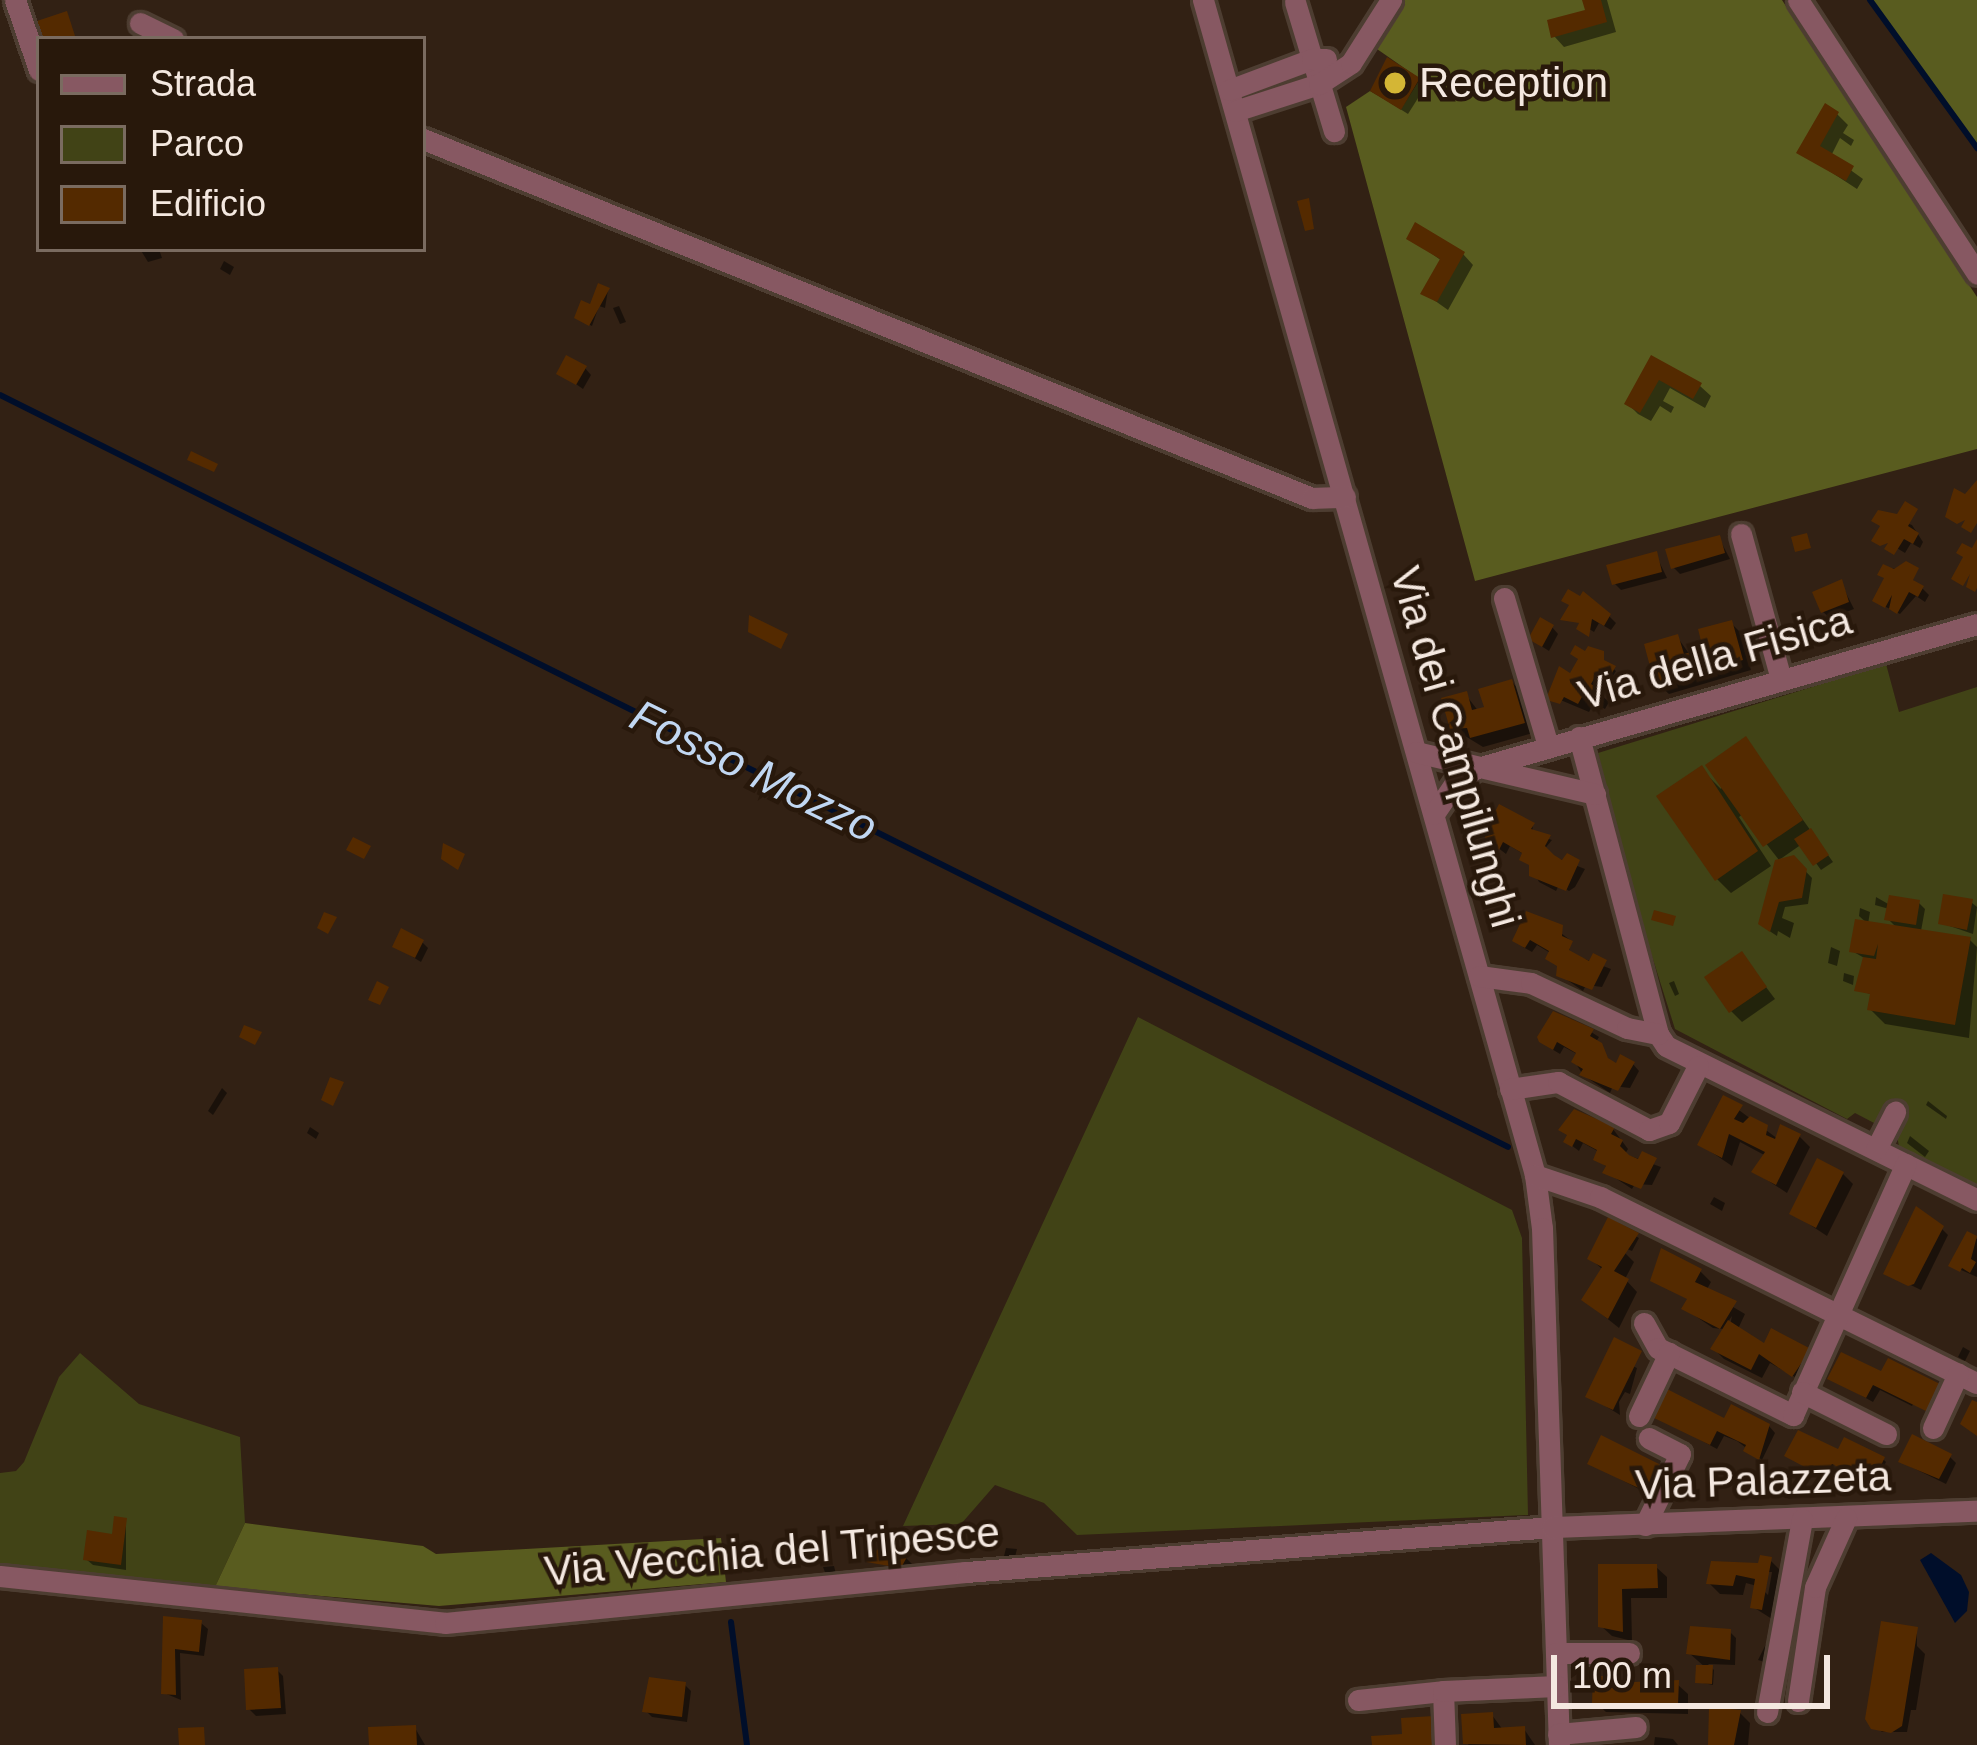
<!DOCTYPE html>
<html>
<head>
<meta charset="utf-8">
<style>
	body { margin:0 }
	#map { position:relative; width:1977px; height:1745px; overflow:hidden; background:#322114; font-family:Arial,sans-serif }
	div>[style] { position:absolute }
	.green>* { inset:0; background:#414316 }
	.forest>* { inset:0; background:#595c1f }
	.water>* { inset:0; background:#000e2a }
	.shadow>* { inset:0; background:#0007 }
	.stream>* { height:6px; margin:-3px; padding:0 3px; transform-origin:3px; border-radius:3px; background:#000e2a }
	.building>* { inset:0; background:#542a00 }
	.roads { filter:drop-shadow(3px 0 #4d3d31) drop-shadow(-3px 0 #4d3d31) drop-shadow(0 3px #4d3d31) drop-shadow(0 -3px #4d3d31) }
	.minor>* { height:21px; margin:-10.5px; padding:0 10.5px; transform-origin:10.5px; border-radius:10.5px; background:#875862 }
	.dots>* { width:33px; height:33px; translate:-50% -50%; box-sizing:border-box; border:6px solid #28180b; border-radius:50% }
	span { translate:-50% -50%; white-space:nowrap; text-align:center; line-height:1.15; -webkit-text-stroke:9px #28180b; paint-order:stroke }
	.poi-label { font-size:42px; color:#f4e8e0 }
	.left { translate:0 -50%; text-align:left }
	.street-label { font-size:42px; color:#f4e8e0 }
	.water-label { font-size:45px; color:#c1d7f2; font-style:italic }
	.legend { position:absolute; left:36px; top:36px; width:390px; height:216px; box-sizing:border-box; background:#28180b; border:3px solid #7a6b60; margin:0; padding:15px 21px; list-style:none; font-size:36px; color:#f4e8e0 }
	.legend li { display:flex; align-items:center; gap:24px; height:60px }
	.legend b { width:60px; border:3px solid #7a6b60 }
	.scale { position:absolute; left:1551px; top:1655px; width:279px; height:54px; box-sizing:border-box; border:6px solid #f4e8e0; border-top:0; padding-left:15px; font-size:36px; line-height:42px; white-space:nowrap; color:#f4e8e0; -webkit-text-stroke:9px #28180b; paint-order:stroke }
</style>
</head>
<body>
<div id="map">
	<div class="green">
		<div style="clip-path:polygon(1886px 664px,1899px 712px,1977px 687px,1977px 1187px,1899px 1147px,1897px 1135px,1855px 1113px,1847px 1119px,1675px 1029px,1633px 896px,1598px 753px)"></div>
		<div style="clip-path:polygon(1138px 1017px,1512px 1210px,1522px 1238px,1528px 1515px,1077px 1535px,1044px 1503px,995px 1485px,961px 1524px,903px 1526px)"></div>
		<div style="clip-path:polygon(80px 1353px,139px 1404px,240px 1437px,245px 1523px,215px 1587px,0 1566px,0 1473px,16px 1471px,24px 1462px,59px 1377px)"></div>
	</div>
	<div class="forest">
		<div style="clip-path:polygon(1405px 0,1782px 0,1977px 297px,1977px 449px,1475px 581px,1346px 107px,1370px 91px,1401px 109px,1420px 79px,1377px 49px)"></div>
		<div style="clip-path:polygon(1869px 0,1977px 0,1977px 150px,1901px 45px)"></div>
		<div style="clip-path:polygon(245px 1523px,423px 1546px,436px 1554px,721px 1538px,726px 1582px,439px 1606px,215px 1587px)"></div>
	</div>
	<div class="water">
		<div style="clip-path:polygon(1931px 1553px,1961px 1575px,1969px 1592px,1967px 1611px,1955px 1623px,1920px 1560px)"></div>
	</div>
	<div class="shadow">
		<div style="clip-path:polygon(1585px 0,1607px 0,1616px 32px,1564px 47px,1554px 36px,1588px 12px)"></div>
		<div style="clip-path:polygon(1418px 81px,1425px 87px,1408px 114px,1381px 97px)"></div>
		<div style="clip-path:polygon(1837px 114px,1848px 125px,1843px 133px,1854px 140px,1851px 146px,1840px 138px,1831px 156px,1863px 179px,1857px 189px,1800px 152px)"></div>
		<div style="clip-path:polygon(1410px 238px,1463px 254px,1473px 265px,1448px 310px,1424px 293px,1442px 261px)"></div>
		<div style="clip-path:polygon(140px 249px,159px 249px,162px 258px,148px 262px)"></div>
		<div style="clip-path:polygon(224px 261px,234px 267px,230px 275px,220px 269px)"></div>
		<div style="clip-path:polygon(608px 290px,605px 308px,599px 306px,592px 326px,580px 320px)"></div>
		<div style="clip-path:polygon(619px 306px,626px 322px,620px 324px,613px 308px)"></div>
		<div style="clip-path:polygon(1653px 359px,1700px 386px,1711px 396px,1705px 408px,1670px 388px,1663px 401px,1674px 407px,1671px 413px,1660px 406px,1651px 421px,1638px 414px,1628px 404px)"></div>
		<div style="clip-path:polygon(585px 368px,591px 375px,583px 389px,560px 373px)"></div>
		<div style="clip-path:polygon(1879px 513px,1912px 525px,1923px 542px,1920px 548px,1911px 543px,1905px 553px,1885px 541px)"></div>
		<div style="clip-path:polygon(1719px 538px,1730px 559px,1680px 574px,1673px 567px)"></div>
		<div style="clip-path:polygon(1656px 555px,1667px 578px,1621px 590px,1614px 583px)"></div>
		<div style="clip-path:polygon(1885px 567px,1901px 570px,1922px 588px,1929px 595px,1925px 602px,1916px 596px,1900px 614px,1878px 603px,1887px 580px)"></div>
		<div style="clip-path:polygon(1841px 583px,1854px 609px,1830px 618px,1823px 612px)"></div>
		<div style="clip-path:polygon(1609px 616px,1616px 623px,1611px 630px,1599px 623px,1594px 632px,1574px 620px)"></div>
		<div style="clip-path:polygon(1731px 623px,1741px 633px,1751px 670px,1669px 694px,1658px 684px,1678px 638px,1690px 655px,1707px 651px)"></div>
		<div style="clip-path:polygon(1552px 627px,1558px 634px,1549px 651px,1538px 644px)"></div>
		<div style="clip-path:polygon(1597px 655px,1616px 671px,1601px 695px,1609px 702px,1605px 709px,1594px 703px,1589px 712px,1551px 696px)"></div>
		<div style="clip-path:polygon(1512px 682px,1522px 693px,1533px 733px,1483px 747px,1452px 728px,1466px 695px,1479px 712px)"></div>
		<div style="clip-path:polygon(1746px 740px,1833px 862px,1821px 870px,1802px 844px,1779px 860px,1743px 814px,1739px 817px,1771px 866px,1731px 893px,1717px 879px,1701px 769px,1721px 789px)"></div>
		<div style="clip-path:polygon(1533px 825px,1532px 833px,1552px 840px,1542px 852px,1585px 869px,1575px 887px,1569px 891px,1559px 885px,1556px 891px,1539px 882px,1525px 855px,1510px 846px,1506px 854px,1489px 841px)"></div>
		<div style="clip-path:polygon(1793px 858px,1812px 878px,1808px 904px,1785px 907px,1782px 918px,1794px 923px,1790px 938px,1778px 931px,1777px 936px,1768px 930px)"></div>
		<div style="clip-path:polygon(1876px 897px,1890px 905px,1919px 903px,1925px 909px,1921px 931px,1970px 940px,1977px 947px,1969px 1038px,1885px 1024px,1870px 1009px,1873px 995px,1858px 990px,1866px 959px,1852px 951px,1896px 927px,1888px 919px,1889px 909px,1875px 905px)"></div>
		<div style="clip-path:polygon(1971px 902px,1977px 907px,1973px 934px,1941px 923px)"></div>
		<div style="clip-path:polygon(1860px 908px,1870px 912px,1868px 924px,1859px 916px)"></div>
		<div style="clip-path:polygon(1543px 919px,1570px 940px,1569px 953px,1611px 969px,1602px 987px,1586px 985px,1583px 991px,1560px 975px,1563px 968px,1552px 954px,1537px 945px,1532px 952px,1523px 947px)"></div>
		<div style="clip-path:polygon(422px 942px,428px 948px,421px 962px,395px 946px)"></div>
		<div style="clip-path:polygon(1831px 947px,1840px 951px,1837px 966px,1828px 963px)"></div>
		<div style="clip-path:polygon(1742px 955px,1775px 999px,1742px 1022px,1731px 1011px)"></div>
		<div style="clip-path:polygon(1844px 973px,1854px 976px,1853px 985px,1843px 981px)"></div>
		<div style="clip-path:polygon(1674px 981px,1679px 994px,1675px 996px,1669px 983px)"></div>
		<div style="clip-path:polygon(1571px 1019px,1599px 1037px,1596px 1042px,1612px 1064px,1633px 1064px,1639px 1071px,1630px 1088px,1613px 1086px,1610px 1093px,1583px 1075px,1575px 1062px,1579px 1055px,1564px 1047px,1560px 1054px,1550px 1048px)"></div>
		<div style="clip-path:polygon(222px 1088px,227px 1093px,213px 1115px,208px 1111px)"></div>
		<div style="clip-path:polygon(1724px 1099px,1778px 1139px,1799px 1136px,1810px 1147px,1787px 1193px,1755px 1172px,1766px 1156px,1740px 1142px,1732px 1166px,1701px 1145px)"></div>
		<div style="clip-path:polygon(1928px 1101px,1947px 1116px,1946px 1119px,1926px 1105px)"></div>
		<div style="clip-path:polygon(310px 1127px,319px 1133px,316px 1139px,307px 1133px)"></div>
		<div style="clip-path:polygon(1613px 1129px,1628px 1149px,1625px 1154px,1661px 1167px,1652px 1185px,1635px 1184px,1632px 1189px,1606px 1172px,1608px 1168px,1597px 1159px,1601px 1153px,1583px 1143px,1579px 1151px,1567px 1142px,1569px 1136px)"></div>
		<div style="clip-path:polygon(1910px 1136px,1929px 1151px,1925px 1157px,1907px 1143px)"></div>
		<div style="clip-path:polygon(1843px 1174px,1853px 1184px,1827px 1236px,1792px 1213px)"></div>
		<div style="clip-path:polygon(1714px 1197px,1725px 1203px,1722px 1211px,1710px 1204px)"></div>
		<div style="clip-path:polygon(1610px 1221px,1639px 1238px,1632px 1251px,1617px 1245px,1634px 1262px,1625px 1279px,1637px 1292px,1619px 1328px,1584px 1300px,1588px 1293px,1604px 1299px,1594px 1288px,1603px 1270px,1590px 1258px)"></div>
		<div style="clip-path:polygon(1942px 1229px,1948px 1235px,1921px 1290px,1886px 1273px)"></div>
		<div style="clip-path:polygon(1968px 1235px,1977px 1239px,1977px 1277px,1952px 1266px)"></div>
		<div style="clip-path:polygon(1700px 1271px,1711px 1282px,1706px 1291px,1745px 1314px,1738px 1329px,1765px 1347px,1809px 1351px,1820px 1362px,1814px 1373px,1800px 1366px,1795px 1377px,1770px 1363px,1762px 1378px,1724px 1359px,1714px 1349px,1727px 1339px,1732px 1316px,1723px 1329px,1713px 1328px,1685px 1309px,1690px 1298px,1680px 1293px)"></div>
		<div style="clip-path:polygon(1963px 1347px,1970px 1351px,1965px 1361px,1958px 1357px)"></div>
		<div style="clip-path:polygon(1609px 1355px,1637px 1368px,1630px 1394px,1625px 1392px,1619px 1402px,1620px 1415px,1589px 1396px)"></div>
		<div style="clip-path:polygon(1905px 1370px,1929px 1413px,1915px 1401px,1912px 1406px,1880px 1390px,1873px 1402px,1830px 1378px)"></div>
		<div style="clip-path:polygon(1654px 1415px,1769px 1426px,1775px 1433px,1762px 1460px,1737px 1441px,1724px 1436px,1717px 1449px)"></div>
		<div style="clip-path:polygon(1830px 1449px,1884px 1460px,1886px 1462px,1874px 1485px,1834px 1464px,1825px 1478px,1788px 1456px)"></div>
		<div style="clip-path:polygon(1950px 1457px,1956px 1463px,1946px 1484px,1901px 1462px)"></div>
		<div style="clip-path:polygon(1590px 1463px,1659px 1467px,1665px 1474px,1654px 1497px)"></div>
		<div style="clip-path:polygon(126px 1521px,126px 1570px,93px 1565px,86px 1559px)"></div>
		<div style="clip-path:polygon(1006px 1548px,1017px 1549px,1014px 1561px,1003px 1560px)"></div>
		<div style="clip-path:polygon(906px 1558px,912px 1564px,907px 1573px,876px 1561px)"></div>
		<div style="clip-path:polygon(evenodd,1770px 1560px,1781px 1571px,1772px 1619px,1753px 1607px,1757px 1586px,1746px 1583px,1743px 1595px,1720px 1594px,1709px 1583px,1770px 1560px,1766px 1572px,1772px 1572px,1768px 1595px,1763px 1590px,1766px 1572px)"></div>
		<div style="clip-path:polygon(823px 1567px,834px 1566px,836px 1574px,826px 1575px)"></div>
		<div style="clip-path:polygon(1601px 1567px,1656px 1567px,1667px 1577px,1667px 1598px,1631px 1598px,1632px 1641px,1612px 1636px,1601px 1626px)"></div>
		<div style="clip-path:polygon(166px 1619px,201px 1623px,208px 1629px,204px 1656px,180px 1653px,181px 1700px,164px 1693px)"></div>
		<div style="clip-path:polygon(1917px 1629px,1917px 1646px,1925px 1654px,1916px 1710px,1911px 1710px,1907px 1732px,1882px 1732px,1868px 1718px)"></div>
		<div style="clip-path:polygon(1689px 1632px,1730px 1632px,1736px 1638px,1735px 1665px,1708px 1664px,1714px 1670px,1713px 1685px,1698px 1682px,1706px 1668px,1689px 1653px)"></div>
		<div style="clip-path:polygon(1766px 1644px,1771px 1645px,1771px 1664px,1758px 1660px)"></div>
		<div style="clip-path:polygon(277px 1670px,283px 1676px,286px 1714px,256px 1716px,249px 1709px)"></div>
		<div style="clip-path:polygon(1610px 1679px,1616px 1686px,1677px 1684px,1688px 1694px,1688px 1714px,1606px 1712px,1595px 1702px)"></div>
		<div style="clip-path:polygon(685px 1685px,691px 1691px,687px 1722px,652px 1717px,646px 1711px)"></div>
		<div style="clip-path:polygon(1740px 1713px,1750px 1723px,1748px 1745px,1712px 1745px)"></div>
		<div style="clip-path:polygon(1492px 1715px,1503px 1730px,1524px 1729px,1535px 1745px,1468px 1745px)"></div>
		<div style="clip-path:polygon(415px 1728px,425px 1745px,372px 1745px)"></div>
		<div style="clip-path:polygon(1655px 1737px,1673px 1739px,1678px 1745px,1654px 1745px)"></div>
	</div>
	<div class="stream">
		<div style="left:1870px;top:0;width:183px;rotate:54.1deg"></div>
		<div style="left:0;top:395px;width:1685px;rotate:26.5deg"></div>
		<div style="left:731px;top:1622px;width:124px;rotate:82.6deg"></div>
	</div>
	<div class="building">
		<div style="clip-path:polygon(1582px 0,1601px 0,1607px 22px,1551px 38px,1547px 20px,1585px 10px)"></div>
		<div style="clip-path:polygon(67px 11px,76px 39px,36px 39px,31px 23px)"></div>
		<div style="clip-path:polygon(1387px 57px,1420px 78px,1401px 110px,1370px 91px)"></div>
		<div style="clip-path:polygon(1825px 103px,1839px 112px,1820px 146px,1854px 166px,1846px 181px,1796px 153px)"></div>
		<div style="clip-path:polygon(1309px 198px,1314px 229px,1305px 231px,1297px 201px)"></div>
		<div style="clip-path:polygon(1415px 222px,1465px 252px,1437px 302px,1420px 294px,1440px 259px,1406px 239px)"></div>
		<div style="clip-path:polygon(598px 283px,610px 288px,589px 326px,574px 318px,581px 300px,590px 304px)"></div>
		<div style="clip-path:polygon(566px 355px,587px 366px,576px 385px,556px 374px)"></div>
		<div style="clip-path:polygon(1651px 355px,1702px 383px,1693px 399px,1659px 380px,1640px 413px,1624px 404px)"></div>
		<div style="clip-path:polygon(191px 451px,218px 464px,214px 472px,187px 460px)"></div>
		<div style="clip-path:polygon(1977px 480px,1977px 523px,1971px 533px,1961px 527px,1965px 520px,1957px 524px,1945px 517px,1954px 488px,1965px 494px)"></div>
		<div style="clip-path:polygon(1905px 501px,1918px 509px,1908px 526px,1919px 533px,1913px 544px,1904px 539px,1894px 555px,1884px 549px,1888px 543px,1880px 546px,1871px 541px,1880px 526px,1871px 521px,1878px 510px,1897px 514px)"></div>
		<div style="clip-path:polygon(1807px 533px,1811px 548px,1795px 552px,1791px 537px)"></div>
		<div style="clip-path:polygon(1720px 535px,1725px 553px,1671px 569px,1665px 549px)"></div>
		<div style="clip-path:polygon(1977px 539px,1977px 588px,1975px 592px,1966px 587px,1970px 574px,1963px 586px,1951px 579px,1963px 557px,1956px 553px,1962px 543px,1972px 548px)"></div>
		<div style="clip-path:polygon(1657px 551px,1662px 572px,1612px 585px,1606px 565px)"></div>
		<div style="clip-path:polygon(1906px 561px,1919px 568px,1913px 580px,1924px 586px,1918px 597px,1909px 592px,1897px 614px,1889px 609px,1892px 595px,1885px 608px,1872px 601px,1884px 578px,1877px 575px,1883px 564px,1894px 569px)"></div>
		<div style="clip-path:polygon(1842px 579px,1849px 602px,1821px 613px,1812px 592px)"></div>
		<div style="clip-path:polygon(1568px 589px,1580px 596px,1583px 591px,1611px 614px,1604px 626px,1592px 619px,1589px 637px,1576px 629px,1579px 623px,1560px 620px,1569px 605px,1561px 601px)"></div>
		<div style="clip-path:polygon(749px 615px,788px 634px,781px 649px,748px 632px)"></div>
		<div style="clip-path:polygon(1540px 617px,1554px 625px,1542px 647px,1528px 639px)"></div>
		<div style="clip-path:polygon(1732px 620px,1743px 660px,1655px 685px,1644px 644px,1678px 634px,1684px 654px,1703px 649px,1698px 629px)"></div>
		<div style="clip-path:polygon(1575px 645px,1585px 651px,1588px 646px,1604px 651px,1604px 660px,1616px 666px,1608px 680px,1597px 674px,1591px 684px,1600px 690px,1594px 701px,1583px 695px,1578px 704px,1564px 697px,1560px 704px,1550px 701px,1546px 699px,1559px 666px,1570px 673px,1578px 659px,1570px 654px)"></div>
		<div style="clip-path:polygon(1512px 679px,1525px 723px,1470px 738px,1467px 728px,1450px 729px,1441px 698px,1467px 691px,1472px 710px,1484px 707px,1478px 689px)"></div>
		<div style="clip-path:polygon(1746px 736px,1803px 820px,1763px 847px,1705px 765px)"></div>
		<div style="clip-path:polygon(1702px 765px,1758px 851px,1715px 881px,1656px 796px)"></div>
		<div style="clip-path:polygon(1499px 804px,1535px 823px,1531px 829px,1551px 835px,1545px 846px,1554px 855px,1562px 860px,1567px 853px,1580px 860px,1566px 891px,1529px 876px,1529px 865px,1519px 860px,1522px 853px,1503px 842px,1499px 850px,1486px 841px,1484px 833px)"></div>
		<div style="clip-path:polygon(1811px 828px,1829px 855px,1813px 866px,1794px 839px)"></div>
		<div style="clip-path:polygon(353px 837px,371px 846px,364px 859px,346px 850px)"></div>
		<div style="clip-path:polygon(443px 843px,465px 854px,458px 870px,441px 859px)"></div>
		<div style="clip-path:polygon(1794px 855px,1807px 869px,1802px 898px,1779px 902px,1770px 932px,1758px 924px,1775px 860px)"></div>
		<div style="clip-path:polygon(1943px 894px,1973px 899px,1967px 930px,1938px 924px)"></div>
		<div style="clip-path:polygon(1889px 895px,1920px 900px,1916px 925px,1884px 920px)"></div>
		<div style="clip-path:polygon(1654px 910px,1676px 916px,1673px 926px,1651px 920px)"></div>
		<div style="clip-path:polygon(1526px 911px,1563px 925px,1562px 936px,1573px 941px,1569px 950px,1589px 961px,1593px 953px,1607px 960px,1592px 990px,1556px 976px,1557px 966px,1545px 959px,1549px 951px,1530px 940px,1525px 948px,1512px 941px)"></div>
		<div style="clip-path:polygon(324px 912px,337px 917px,328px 934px,317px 928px)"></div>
		<div style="clip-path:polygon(1855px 919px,1971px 937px,1955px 1025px,1867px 1010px,1870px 994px,1854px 991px,1863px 957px,1876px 959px,1878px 944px,1874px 956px,1849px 952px)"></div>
		<div style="clip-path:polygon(401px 928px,424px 940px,415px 958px,392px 947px)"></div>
		<div style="clip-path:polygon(1742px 951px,1767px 987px,1729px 1013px,1704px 977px)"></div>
		<div style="clip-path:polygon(377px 981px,389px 987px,380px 1005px,368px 1000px)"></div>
		<div style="clip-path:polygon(1553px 1011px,1594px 1029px,1590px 1036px,1602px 1043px,1608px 1058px,1616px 1063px,1620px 1054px,1635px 1062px,1618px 1091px,1579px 1075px,1583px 1069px,1571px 1062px,1576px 1053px,1557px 1042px,1553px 1050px,1539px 1042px,1537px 1037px)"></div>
		<div style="clip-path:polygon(244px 1025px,262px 1032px,255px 1045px,239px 1037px)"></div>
		<div style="clip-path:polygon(330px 1077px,344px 1082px,333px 1106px,321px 1100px)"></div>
		<div style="clip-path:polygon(1723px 1095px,1743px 1105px,1734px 1119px,1743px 1123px,1750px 1116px,1768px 1125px,1766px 1135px,1775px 1139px,1780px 1124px,1801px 1134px,1776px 1185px,1751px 1172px,1765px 1152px,1729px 1134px,1722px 1158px,1697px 1145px)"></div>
		<div style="clip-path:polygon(1574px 1109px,1615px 1127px,1611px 1134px,1623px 1140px,1620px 1146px,1629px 1155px,1638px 1159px,1642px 1151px,1657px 1158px,1641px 1189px,1602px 1173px,1606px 1166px,1593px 1160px,1597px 1150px,1576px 1139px,1572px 1147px,1563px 1142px,1567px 1135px,1558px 1130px)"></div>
		<div style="clip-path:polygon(1817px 1158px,1844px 1172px,1816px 1228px,1789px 1214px)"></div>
		<div style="clip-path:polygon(1916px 1206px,1944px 1226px,1914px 1284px,1908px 1286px,1883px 1274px)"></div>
		<div style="clip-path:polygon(1608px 1217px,1639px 1233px,1614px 1271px,1629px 1279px,1608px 1319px,1581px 1300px,1602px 1267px,1587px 1259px)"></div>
		<div style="clip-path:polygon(1967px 1231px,1977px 1236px,1971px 1259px,1976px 1262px,1970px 1273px,1962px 1268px,1960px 1272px,1948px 1266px)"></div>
		<div style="clip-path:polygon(1661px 1248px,1702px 1269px,1695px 1282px,1737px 1301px,1720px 1329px,1681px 1309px,1687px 1299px,1650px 1281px)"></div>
		<div style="clip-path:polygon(1728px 1320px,1764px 1343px,1771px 1328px,1811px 1349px,1792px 1377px,1759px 1354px,1751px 1370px,1710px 1349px)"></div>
		<div style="clip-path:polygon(1614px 1337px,1642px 1351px,1613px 1410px,1585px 1397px)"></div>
		<div style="clip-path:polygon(1841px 1352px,1881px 1371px,1888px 1358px,1946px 1387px,1932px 1414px,1873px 1385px,1866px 1398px,1827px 1379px)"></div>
		<div style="clip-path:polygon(1665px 1388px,1724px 1418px,1731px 1404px,1770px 1424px,1759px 1460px,1743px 1451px,1746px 1445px,1717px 1431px,1710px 1445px,1650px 1416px)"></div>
		<div style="clip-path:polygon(1972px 1400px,1977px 1402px,1977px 1436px,1960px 1424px)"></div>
		<div style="clip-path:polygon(1798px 1430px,1838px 1449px,1844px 1437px,1885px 1457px,1872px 1485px,1832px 1464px,1827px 1473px,1820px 1469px,1818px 1474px,1784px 1456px)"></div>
		<div style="clip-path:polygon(1912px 1434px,1952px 1454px,1939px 1479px,1898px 1462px)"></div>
		<div style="clip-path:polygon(1601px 1435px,1661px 1465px,1647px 1492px,1587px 1464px)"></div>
		<div style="clip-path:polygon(114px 1516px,127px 1518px,121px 1565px,83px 1560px,87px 1530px,112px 1534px)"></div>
		<div style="clip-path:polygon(878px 1549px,887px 1553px,890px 1549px,908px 1555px,901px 1568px,866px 1562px)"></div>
		<div style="clip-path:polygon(1760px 1555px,1772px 1557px,1762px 1610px,1750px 1608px,1755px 1579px,1736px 1575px,1733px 1586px,1706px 1584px,1711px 1561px,1758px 1563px)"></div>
		<div style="clip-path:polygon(1598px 1564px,1657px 1564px,1658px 1588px,1622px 1589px,1623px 1632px,1598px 1627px)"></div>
		<div style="clip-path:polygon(163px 1616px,202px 1620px,199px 1652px,175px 1649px,176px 1695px,161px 1694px)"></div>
		<div style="clip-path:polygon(1881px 1621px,1918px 1627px,1902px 1726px,1891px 1733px,1871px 1729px,1865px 1719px)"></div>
		<div style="clip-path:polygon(1690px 1626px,1731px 1629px,1730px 1660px,1686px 1654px)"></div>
		<div style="clip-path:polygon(1696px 1665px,1713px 1665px,1712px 1684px,1695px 1683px)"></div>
		<div style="clip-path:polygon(278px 1667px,281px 1708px,246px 1710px,244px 1669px)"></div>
		<div style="clip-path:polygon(1593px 1676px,1611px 1676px,1611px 1683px,1679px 1680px,1678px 1705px,1592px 1703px)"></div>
		<div style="clip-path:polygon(649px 1677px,686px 1682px,682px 1717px,642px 1712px)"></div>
		<div style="clip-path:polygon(1709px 1707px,1741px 1710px,1734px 1745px,1708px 1745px)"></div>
		<div style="clip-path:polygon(1493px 1712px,1494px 1728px,1525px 1726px,1526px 1745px,1463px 1744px,1461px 1714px)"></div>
		<div style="clip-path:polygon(1434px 1716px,1436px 1745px,1372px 1745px,1371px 1736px,1402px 1734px,1401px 1718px)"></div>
		<div style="clip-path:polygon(416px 1725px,417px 1745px,369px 1745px,368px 1727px)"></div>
		<div style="clip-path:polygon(204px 1727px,205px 1745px,179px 1745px,178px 1728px)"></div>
	</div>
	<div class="roads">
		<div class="minor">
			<div style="left:15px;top:0;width:74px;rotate:71.1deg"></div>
			<div style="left:1203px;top:0;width:1221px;rotate:74.22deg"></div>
			<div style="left:1535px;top:1175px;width:53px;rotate:82.5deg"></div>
			<div style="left:1542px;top:1228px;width:517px;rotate:88.12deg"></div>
			<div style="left:1798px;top:0;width:327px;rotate:56.8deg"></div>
			<div style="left:1295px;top:2px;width:135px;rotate:73.2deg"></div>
			<div style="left:140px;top:23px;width:37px;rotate:26deg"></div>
			<div style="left:1229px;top:90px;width:89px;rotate:-20.5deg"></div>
			<div style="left:1312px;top:59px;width:14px"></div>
			<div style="left:1235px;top:111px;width:88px;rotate:-17.8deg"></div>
			<div style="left:1319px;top:84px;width:38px;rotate:-33deg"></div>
			<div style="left:1351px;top:63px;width:75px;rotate:-57.6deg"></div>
			<div style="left:423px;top:139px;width:959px;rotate:21.99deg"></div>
			<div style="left:1312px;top:498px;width:33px;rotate:-2deg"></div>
			<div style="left:1741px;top:534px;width:150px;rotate:74.6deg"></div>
			<div style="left:1504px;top:598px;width:154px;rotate:73.4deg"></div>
			<div style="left:1579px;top:737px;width:307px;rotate:75.1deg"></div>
			<div style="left:1658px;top:1034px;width:14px;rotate:56deg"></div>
			<div style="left:1666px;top:1046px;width:347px;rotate:26.3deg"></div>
			<div style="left:1416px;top:752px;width:184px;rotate:13.2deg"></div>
			<div style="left:1434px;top:814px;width:37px;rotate:-56deg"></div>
			<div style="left:1455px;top:783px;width:24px;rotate:-36deg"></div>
			<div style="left:1474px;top:769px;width:523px;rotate:-16.08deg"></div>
			<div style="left:1479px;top:976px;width:52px;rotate:7.7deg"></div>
			<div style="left:1531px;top:983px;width:106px;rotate:25.1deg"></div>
			<div style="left:1627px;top:1028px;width:32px;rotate:11deg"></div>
			<div style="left:1510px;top:1089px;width:49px;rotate:-8.3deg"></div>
			<div style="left:1558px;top:1082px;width:103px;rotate:27.8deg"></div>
			<div style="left:1649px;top:1130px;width:21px;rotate:-19deg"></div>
			<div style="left:1669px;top:1123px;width:64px;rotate:-63deg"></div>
			<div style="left:1876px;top:1149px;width:42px;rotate:-62.8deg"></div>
			<div style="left:1535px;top:1175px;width:69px;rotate:18.7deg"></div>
			<div style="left:1600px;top:1197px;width:420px;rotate:26.3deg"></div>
			<div style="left:1644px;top:1323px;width:29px;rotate:61deg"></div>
			<div style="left:1658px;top:1348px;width:151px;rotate:26.4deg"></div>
			<div style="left:1793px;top:1415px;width:275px;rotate:-65.8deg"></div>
			<div style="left:1802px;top:1392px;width:94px;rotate:26.6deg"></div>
			<div style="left:1639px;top:1416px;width:70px;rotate:-64.5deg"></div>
			<div style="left:1933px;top:1428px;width:60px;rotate:-65.2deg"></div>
			<div style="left:1645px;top:1525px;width:79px;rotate:-63.8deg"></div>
			<div style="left:1680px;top:1454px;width:35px;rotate:-153deg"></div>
			<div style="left:0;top:1576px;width:447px;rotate:6deg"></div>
			<div style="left:445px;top:1623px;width:523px;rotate:-5.59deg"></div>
			<div style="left:966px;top:1572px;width:588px;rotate:-4.39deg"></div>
			<div style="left:1552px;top:1527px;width:425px;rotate:-2.2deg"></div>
			<div style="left:1556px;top:1653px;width:73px"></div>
			<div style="left:1358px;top:1700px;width:85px;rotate:-6deg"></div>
			<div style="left:1798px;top:1701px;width:115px;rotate:-81.5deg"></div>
			<div style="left:1815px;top:1587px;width:76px;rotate:-65.8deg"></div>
			<div style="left:1767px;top:1712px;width:196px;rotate:-79.7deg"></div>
			<div style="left:1558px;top:1734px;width:78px;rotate:-5.1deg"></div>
			<div style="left:1445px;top:1745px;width:54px;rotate:-92.1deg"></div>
			<div style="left:1443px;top:1691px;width:114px;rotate:-2.5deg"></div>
		</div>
	</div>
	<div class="dots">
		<div style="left:1395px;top:83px;background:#d4b635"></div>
	</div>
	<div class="poi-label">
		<span class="left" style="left:1419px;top:83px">Reception</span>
	</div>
	<div class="street-label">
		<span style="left:1715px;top:658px;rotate:-16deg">Via della Fisica</span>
		<span style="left:1455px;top:747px;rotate:74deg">Via dei Campilunghi</span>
		<span style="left:1763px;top:1481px;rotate:-2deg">Via Palazzeta</span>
		<span style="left:772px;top:1552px;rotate:-5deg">Via Vecchia del Tripesce</span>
	</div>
	<div class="water-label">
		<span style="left:754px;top:771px;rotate:26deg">Fosso Mozzo</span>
	</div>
	<ul class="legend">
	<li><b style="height:15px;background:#875862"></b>Strada</li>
	<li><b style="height:33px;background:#414316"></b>Parco</li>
	<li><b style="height:33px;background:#542a00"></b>Edificio</li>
	</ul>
	<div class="scale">100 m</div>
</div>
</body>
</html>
